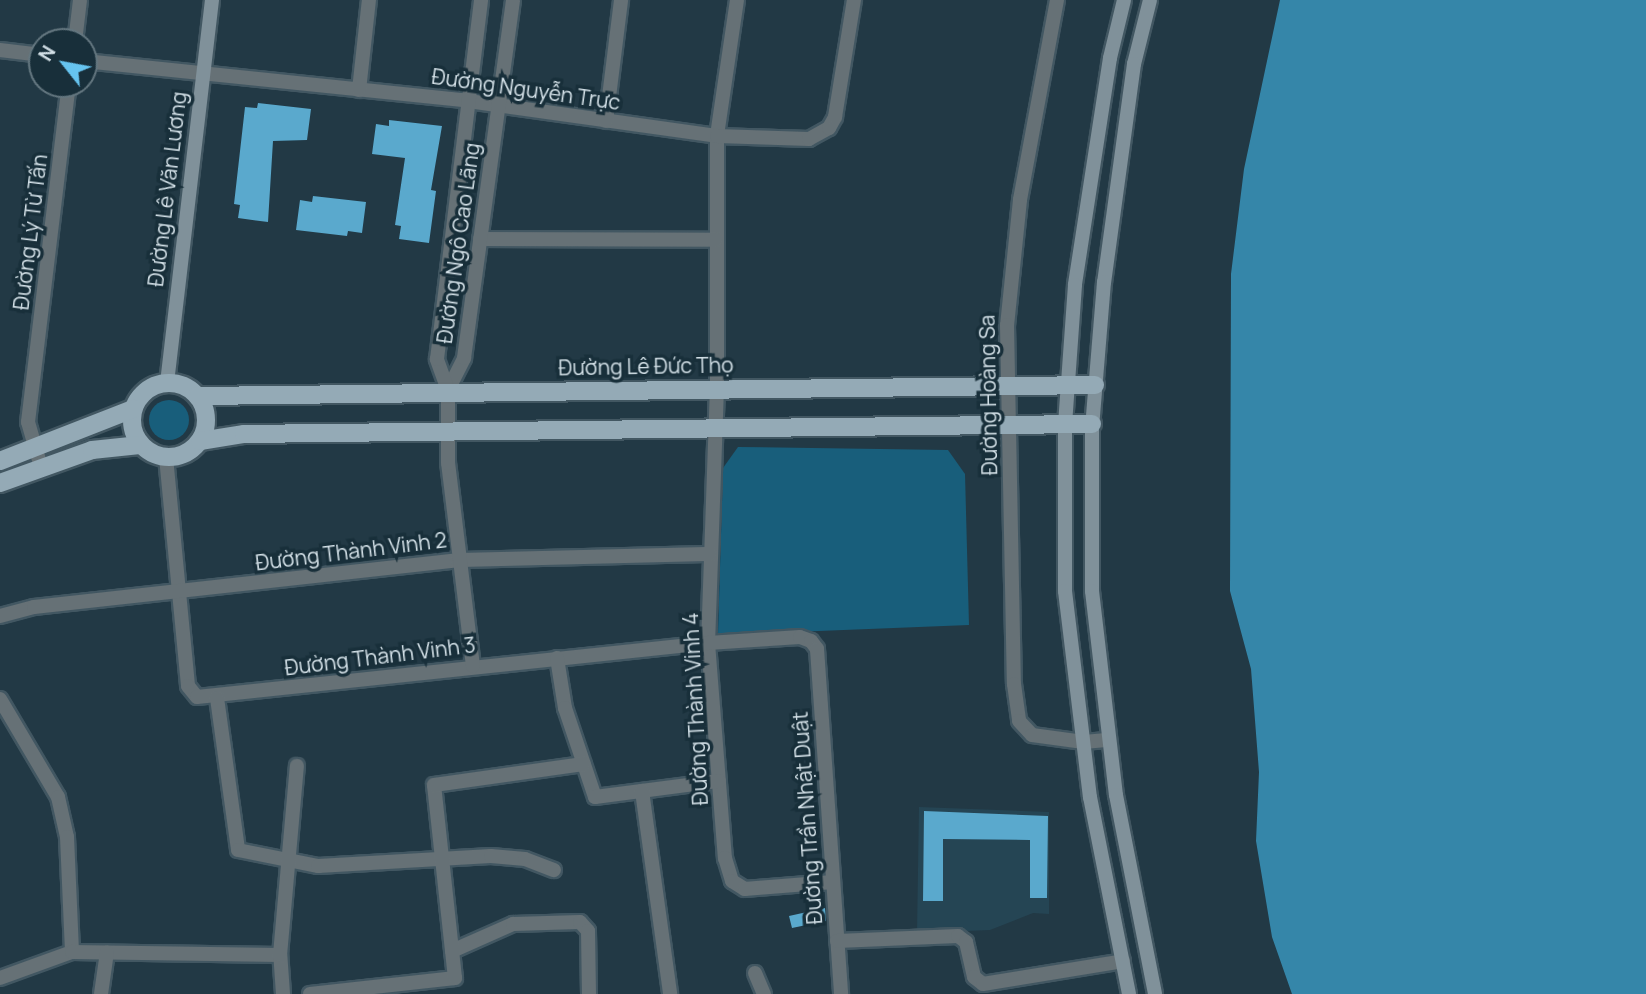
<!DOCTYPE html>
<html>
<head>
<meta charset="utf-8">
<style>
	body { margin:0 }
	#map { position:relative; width:1646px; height:994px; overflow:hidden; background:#223945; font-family:Manrope,sans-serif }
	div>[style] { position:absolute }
	.built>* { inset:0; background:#254554 }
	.green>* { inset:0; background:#185e7b }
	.round { border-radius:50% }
	.water>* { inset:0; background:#3586a9 }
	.building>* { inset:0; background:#5aa9cd }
	.roads { filter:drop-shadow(2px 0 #425762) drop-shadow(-2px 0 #425762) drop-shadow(0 2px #425762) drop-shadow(0 -2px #425762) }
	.street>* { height:14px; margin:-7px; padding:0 7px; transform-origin:7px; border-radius:7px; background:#667176 }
	.secondary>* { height:14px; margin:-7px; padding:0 7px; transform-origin:7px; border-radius:7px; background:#80919a }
	.primary>* { height:18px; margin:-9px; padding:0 9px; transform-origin:9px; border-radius:9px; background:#94aab6 }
	.primary>.ring { margin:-9px; padding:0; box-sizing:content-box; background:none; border:18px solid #94aab6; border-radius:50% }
	span { translate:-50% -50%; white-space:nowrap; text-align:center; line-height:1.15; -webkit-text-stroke:7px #182f3a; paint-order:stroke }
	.street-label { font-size:21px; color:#d3e0e7 }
	.north { position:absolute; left:28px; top:28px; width:70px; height:70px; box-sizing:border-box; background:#182f3a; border:2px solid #63767f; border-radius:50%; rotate:301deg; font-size:19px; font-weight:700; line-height:28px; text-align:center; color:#d3e0e7 }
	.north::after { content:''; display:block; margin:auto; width:24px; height:32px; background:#66c4ef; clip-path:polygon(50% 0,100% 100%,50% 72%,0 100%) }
</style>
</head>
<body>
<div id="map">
	<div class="built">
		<div style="clip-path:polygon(919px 807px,1049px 812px,1049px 914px,1033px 913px,990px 930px,917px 933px)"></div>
	</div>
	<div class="green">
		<div class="round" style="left:149px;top:400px;width:40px;height:40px"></div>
		<div style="clip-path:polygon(738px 447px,948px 450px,965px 474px,969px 625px,718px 635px,723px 468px)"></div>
	</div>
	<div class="water">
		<div style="clip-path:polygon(1280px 0,1646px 0,1646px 994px,1292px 994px,1272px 937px,1256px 841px,1259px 772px,1251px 669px,1230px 591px,1231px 274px,1244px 169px)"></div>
	</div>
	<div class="building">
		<div style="clip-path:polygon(258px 103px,311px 109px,307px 140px,273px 141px,268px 222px,238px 218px,240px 205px,234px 204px,245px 107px,257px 108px)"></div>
		<div style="clip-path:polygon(389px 120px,442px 126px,431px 190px,436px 191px,429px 243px,399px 239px,401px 226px,395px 225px,405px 158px,372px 154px,376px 124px,389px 126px)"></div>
		<div style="clip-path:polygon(313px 196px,366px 202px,362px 233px,348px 231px,347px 236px,296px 230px,300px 200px,312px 202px)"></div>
		<div style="clip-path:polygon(924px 811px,1048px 816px,1047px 898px,1030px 898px,1030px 840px,943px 839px,943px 901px,923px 901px)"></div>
		<div style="clip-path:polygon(825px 908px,826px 921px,792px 928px,789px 916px)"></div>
	</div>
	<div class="roads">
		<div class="street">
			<div style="left:737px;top:0;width:137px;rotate:98.4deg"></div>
			<div style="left:717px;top:136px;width:251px;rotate:90deg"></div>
			<div style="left:717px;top:387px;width:256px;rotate:92deg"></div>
			<div style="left:708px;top:643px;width:216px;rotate:85.5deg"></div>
			<div style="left:725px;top:858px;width:24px;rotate:73deg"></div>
			<div style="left:732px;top:881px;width:15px;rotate:32deg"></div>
			<div style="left:745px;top:889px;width:87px;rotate:-4.6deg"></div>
			<div style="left:1057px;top:0;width:203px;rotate:100.5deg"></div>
			<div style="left:1020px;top:200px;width:126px;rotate:95.9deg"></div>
			<div style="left:1007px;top:325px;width:359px;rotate:88.9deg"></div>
			<div style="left:1014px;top:684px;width:37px;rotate:82deg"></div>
			<div style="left:1019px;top:721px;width:19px;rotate:47deg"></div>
			<div style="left:1032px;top:735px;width:52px;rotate:7.7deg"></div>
			<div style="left:1084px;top:742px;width:25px;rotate:-5deg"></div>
			<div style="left:75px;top:42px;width:42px;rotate:-83.2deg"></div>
			<div style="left:0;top:50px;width:42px;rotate:6.8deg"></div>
			<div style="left:84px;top:61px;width:386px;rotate:5.9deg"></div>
			<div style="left:468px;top:101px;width:251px;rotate:8deg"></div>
			<div style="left:717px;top:136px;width:92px;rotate:1.9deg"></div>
			<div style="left:809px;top:139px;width:23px;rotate:-29deg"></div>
			<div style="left:829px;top:128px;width:13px;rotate:-61deg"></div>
			<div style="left:835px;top:117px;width:119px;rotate:-80.8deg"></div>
			<div style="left:359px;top:90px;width:91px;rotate:-83.7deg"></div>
			<div style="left:606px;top:121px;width:122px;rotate:-82.9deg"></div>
			<div style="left:480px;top:239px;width:236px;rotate:0.2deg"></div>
			<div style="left:448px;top:390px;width:36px;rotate:-63deg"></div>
			<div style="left:464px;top:358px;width:361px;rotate:-82.2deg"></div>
			<div style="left:166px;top:457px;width:230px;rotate:84.5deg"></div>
			<div style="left:188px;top:686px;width:14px;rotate:51deg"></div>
			<div style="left:197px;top:697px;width:514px;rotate:-6.03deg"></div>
			<div style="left:708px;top:643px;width:92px;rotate:-3.7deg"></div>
			<div style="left:800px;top:637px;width:12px;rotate:20deg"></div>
			<div style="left:811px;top:641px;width:10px;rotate:53deg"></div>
			<div style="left:817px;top:649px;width:346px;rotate:86deg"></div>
			<div style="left:41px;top:467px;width:47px;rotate:-106.1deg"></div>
			<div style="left:28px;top:422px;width:340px;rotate:-83.1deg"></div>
			<div style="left:0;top:616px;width:35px;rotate:-15deg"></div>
			<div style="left:34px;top:607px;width:426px;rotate:-6.3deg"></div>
			<div style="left:457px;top:560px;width:253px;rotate:-1.4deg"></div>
			<div style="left:557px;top:658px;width:51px;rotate:80.9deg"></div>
			<div style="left:565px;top:708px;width:94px;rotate:71.4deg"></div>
			<div style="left:595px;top:797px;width:125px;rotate:-7.4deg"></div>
			<div style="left:473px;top:666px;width:205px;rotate:-97deg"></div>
			<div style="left:448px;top:463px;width:73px;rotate:-90deg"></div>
			<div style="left:448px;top:390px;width:33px;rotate:-110deg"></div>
			<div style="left:437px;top:359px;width:362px;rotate:-83deg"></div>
			<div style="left:217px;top:698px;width:153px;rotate:82.1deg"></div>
			<div style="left:238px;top:850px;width:82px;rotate:11.3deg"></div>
			<div style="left:318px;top:866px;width:173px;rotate:-3.3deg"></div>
			<div style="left:491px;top:856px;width:34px;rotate:5deg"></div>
			<div style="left:525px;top:859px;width:31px;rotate:21deg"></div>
			<div style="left:0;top:699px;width:114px;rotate:59.4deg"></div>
			<div style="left:58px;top:797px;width:41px;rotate:77.3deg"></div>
			<div style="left:67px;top:837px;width:115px;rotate:87.5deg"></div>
			<div style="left:642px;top:791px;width:205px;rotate:82.1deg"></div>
			<div style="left:837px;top:941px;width:121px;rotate:-2.4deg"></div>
			<div style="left:958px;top:936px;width:10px;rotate:37deg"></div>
			<div style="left:966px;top:942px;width:36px;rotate:77deg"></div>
			<div style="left:974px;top:977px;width:11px;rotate:38deg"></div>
			<div style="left:983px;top:984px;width:142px;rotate:-9.3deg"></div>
			<div style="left:452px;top:951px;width:67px;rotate:-23.9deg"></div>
			<div style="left:513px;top:924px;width:67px;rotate:-1.7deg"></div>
			<div style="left:580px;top:922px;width:12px;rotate:48deg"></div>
			<div style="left:588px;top:931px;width:63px;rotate:89.1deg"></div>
			<div style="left:755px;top:973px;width:23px;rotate:67deg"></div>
			<div style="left:0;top:978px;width:77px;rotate:-19.9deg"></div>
			<div style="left:72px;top:952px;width:208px;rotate:0.8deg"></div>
			<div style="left:101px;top:994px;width:42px;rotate:-81.9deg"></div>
			<div style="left:283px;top:994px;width:39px;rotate:-94deg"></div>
			<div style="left:280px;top:955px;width:190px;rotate:-84.9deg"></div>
			<div style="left:310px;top:994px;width:146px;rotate:-6.3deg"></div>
			<div style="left:455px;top:978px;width:194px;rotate:-96.2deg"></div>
			<div style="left:434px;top:785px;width:151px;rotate:-8deg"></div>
		</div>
		<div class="secondary">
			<div style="left:1124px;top:0;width:60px;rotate:103.6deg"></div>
			<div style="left:1110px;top:58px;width:230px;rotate:98.8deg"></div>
			<div style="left:1075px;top:285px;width:140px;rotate:94.1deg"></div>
			<div style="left:1065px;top:425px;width:166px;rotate:90deg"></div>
			<div style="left:1065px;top:591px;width:208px;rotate:83.1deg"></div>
			<div style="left:1090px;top:797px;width:201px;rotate:78.8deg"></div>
			<div style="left:1150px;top:0;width:66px;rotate:104deg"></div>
			<div style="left:1134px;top:64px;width:220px;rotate:97.8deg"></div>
			<div style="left:1104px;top:282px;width:146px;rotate:94.7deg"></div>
			<div style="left:1092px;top:428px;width:163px;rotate:90deg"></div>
			<div style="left:1092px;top:591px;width:205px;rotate:83.3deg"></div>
			<div style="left:1116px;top:795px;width:203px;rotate:78.9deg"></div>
			<div style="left:167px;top:383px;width:386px;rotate:-83.3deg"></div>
		</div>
		<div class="primary">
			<div class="ring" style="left:132px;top:383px;width:56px;height:56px"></div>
			<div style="left:198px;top:396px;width:897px;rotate:-0.7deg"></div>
			<div style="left:200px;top:441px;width:45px;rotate:-9deg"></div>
			<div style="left:244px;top:434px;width:848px;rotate:-0.68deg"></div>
			<div style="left:0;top:461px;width:143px;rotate:-21.4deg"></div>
			<div style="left:0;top:483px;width:98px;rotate:-19.7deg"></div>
			<div style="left:92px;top:450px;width:48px;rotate:-5.9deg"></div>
		</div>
	</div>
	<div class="street-label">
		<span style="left:526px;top:89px;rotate:8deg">Đường Nguyễn Trực</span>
		<span style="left:167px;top:189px;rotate:-83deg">Đường Lê Văn Lương</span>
		<span style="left:30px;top:232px;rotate:-83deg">Đường Lý Từ Tấn</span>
		<span style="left:458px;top:243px;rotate:-82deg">Đường Ngô Cao Lãng</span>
		<span style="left:646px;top:366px;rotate:-1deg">Đường Lê Đức Thọ</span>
		<span style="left:988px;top:395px;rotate:-91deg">Đường Hoàng Sa</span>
		<span style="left:351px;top:551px;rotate:-7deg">Đường Thành Vinh 2</span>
		<span style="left:380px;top:656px;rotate:-7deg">Đường Thành Vinh 3</span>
		<span style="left:695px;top:709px;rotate:-93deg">Đường Thành Vinh 4</span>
		<span style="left:807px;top:818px;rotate:-94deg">Đường Trần Nhật Duật</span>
	</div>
	<div class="north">N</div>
</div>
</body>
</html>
